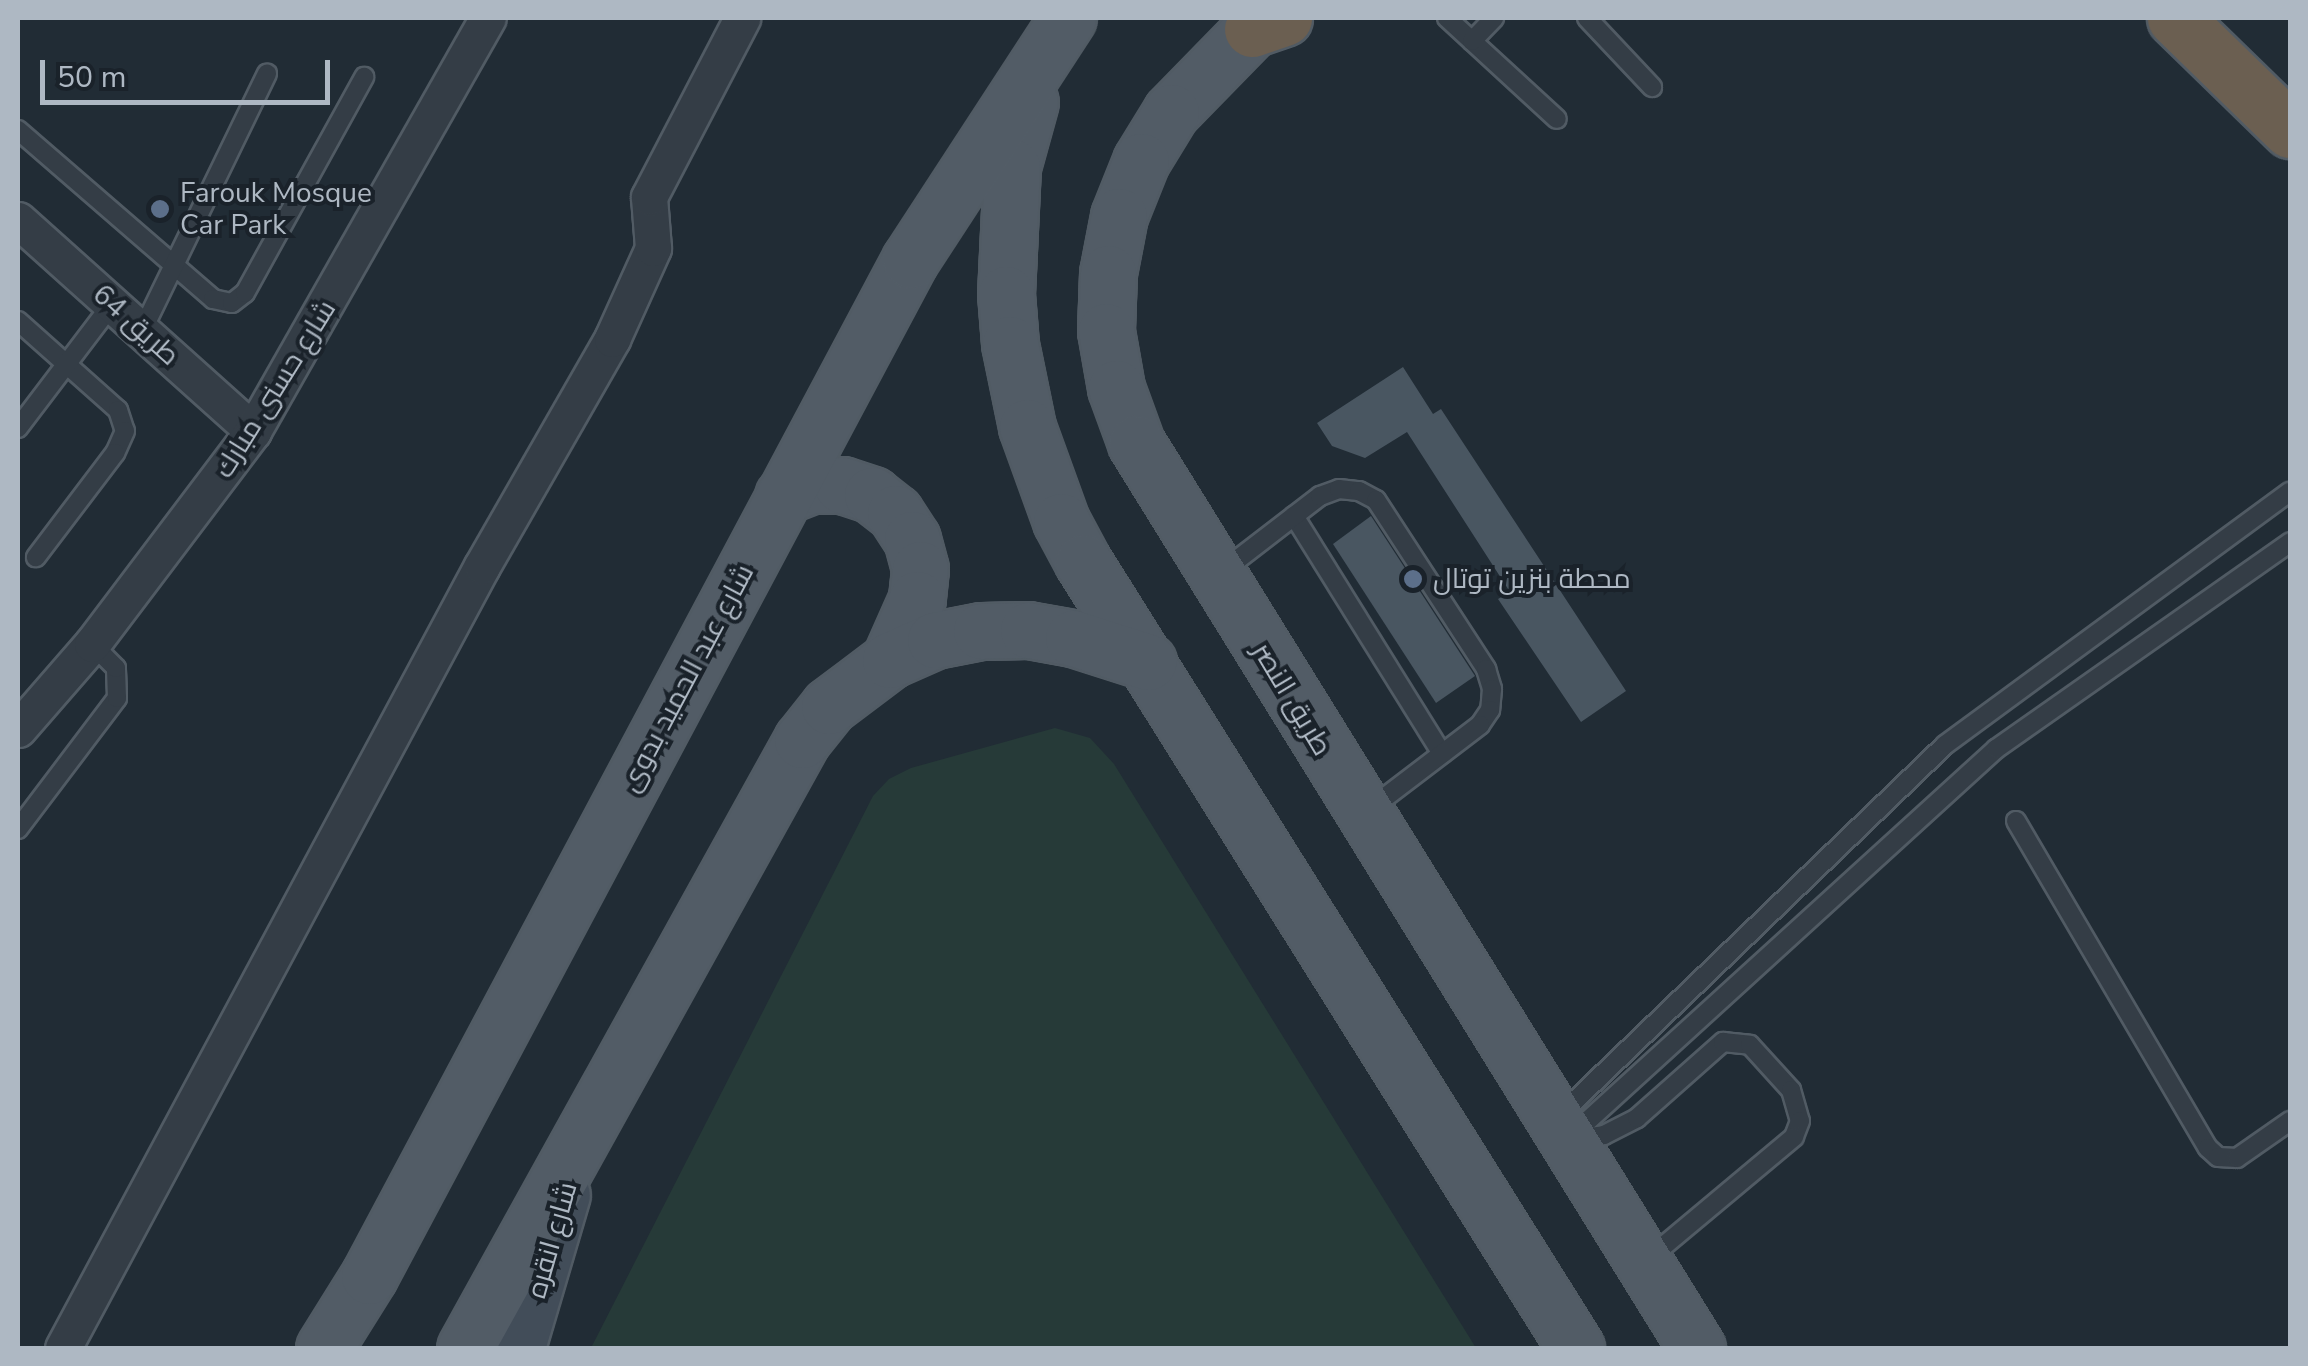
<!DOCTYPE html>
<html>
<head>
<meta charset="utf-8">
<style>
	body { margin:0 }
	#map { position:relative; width:2308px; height:1366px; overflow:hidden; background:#212c35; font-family:"Nunito Sans",Cairo,sans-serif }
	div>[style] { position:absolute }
	.green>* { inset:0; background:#263a38 }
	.building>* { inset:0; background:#495661 }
	.roads { filter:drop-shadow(2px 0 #515b64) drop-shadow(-2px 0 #515b64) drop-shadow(0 2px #515b64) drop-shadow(0 -2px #515b64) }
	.lane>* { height:18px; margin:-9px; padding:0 9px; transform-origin:9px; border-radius:9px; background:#343d46 }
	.street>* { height:35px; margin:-17.5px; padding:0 17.5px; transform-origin:17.5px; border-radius:17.5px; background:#343d46 }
	.secondary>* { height:50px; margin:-25px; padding:0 25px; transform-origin:25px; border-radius:25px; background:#424d59 }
	.primary>* { height:55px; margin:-27.5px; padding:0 27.5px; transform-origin:27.5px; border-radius:27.5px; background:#525c66 }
	.highway>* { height:55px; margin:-27.5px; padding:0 27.5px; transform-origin:27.5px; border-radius:27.5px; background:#6b5f51 }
	.dots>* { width:28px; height:28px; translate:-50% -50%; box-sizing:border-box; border:5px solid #1a222a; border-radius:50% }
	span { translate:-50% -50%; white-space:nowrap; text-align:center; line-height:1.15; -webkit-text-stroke:8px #1a222a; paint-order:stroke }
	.poi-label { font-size:28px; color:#aeb8c3 }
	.left { translate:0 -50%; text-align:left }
	.street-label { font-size:28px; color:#aeb8c3 }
	.frame { position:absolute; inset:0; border:20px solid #aeb8c3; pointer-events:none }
	.scale { position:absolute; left:40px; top:60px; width:290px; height:45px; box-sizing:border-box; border:5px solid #aeb8c3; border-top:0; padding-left:12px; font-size:30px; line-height:35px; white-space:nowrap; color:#aeb8c3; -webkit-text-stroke:8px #1a222a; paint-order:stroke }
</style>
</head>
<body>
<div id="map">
	<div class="green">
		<div style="clip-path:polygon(1055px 728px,1090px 738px,1114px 764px,1476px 1348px,591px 1348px,873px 796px,889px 779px,911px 768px)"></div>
	</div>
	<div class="building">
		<div style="clip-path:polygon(1403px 367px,1433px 414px,1441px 409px,1626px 691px,1581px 722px,1498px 599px,1510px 592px,1407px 432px,1365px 458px,1332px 446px,1317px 423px)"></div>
		<div style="clip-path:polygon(1371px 516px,1475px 676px,1436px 703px,1333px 544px)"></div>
	</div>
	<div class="roads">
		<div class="lane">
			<div style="left:1447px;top:18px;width:149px;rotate:42.6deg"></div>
			<div style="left:1587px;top:18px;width:95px;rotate:46.7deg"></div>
			<div style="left:1472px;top:41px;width:32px;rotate:-46deg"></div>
			<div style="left:18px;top:130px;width:258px;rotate:40.9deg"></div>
			<div style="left:213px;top:299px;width:19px;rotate:12deg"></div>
			<div style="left:232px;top:303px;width:16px;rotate:-38deg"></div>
			<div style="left:245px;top:293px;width:247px;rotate:-61.1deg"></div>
			<div style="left:18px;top:321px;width:134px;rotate:41.7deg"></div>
			<div style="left:118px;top:410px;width:22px;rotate:72deg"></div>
			<div style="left:125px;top:431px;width:24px;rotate:114deg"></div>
			<div style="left:115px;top:453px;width:131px;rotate:127.2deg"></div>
			<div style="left:143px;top:329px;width:284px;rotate:-64.1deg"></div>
			<div style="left:18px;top:428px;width:157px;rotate:-52.8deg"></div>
			<div style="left:1294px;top:516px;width:280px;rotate:58.1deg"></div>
			<div style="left:1220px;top:573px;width:126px;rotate:-37.6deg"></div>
			<div style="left:1320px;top:496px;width:20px;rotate:-20deg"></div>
			<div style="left:1339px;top:489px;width:20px;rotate:6deg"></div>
			<div style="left:1359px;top:491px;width:19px;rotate:28deg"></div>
			<div style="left:1376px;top:500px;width:202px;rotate:56.9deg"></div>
			<div style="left:1486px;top:669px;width:21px;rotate:73deg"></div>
			<div style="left:1492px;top:689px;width:21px;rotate:95deg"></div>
			<div style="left:1490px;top:710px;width:18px;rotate:124deg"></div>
			<div style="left:1480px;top:725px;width:137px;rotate:142.7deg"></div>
			<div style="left:2016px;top:821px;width:379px;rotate:59.6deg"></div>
			<div style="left:2208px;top:1148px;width:13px;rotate:42deg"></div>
			<div style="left:2218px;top:1157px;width:19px;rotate:3deg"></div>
			<div style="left:2237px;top:1158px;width:65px;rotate:-34.9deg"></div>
			<div style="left:18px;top:829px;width:164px;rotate:-52.9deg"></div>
			<div style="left:117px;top:698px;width:30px;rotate:-92deg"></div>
			<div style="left:116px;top:668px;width:34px;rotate:-135deg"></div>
			<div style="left:1559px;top:1116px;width:535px;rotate:-43.86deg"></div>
			<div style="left:1945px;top:745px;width:428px;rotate:-36.3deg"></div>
			<div style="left:1571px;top:1136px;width:575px;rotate:-42.32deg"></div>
			<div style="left:1996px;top:749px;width:360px;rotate:-35.1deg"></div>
			<div style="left:1576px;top:1139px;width:28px;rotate:-8deg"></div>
			<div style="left:1604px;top:1135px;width:37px;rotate:-27deg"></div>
			<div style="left:1637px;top:1118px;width:115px;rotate:-41.5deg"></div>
			<div style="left:1723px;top:1042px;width:27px;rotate:6deg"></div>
			<div style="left:1750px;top:1045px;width:61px;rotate:47.7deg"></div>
			<div style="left:1791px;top:1090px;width:32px;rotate:74deg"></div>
			<div style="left:1800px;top:1121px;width:17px;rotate:111deg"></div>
			<div style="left:1794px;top:1137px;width:190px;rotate:140.1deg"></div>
		</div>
		<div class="street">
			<div style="left:18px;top:220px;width:316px;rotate:41.9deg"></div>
			<div style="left:18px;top:729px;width:113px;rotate:-49deg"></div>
			<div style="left:92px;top:644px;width:267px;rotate:-52.9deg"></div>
			<div style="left:253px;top:431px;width:475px;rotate:-60.4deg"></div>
			<div style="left:63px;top:1348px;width:887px;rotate:-61.82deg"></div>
			<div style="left:482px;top:566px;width:262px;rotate:-60.2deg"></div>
			<div style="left:612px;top:339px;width:100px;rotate:-65.7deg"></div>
			<div style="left:653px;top:248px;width:51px;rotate:-94.5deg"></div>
			<div style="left:649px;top:197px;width:202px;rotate:-62.5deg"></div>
		</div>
		<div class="secondary">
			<div style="left:520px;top:1348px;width:159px;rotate:-73.6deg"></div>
		</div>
		<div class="primary">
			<div style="left:1252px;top:29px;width:116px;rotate:134.3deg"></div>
			<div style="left:1171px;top:112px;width:57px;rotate:121.5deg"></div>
			<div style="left:1141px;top:161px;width:59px;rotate:111.8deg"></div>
			<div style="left:1119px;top:216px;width:58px;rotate:100.9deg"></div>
			<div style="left:1108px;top:273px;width:58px;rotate:92deg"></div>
			<div style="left:1106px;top:331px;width:58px;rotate:80deg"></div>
			<div style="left:1116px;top:388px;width:59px;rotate:70deg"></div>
			<div style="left:1136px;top:443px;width:1065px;rotate:58.21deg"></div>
			<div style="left:1030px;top:102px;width:67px;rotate:105.5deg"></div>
			<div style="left:1012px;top:167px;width:127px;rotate:92.7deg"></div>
			<div style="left:1006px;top:294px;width:50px;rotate:85.4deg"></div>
			<div style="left:1010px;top:344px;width:85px;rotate:78.4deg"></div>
			<div style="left:1027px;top:427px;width:100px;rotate:70.1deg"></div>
			<div style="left:1061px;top:521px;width:47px;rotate:61.8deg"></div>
			<div style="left:1083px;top:562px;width:928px;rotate:57.9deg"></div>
			<div style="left:783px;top:496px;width:31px;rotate:-21deg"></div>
			<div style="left:812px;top:485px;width:30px"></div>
			<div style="left:842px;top:485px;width:32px;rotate:18deg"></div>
			<div style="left:872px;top:495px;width:29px;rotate:38deg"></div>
			<div style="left:895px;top:513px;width:31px;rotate:57deg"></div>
			<div style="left:912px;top:539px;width:31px;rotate:75deg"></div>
			<div style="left:920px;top:569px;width:30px;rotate:96deg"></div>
			<div style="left:917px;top:599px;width:67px;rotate:113.9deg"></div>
			<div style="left:324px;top:1348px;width:85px;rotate:-58deg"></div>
			<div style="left:369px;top:1276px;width:1151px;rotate:-61.97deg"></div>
			<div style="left:910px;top:260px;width:289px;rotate:-56.9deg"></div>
			<div style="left:465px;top:1348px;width:695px;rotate:-61deg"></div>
			<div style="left:802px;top:740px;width:43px;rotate:-51.5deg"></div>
			<div style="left:829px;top:706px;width:76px;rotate:-37deg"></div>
			<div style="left:890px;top:660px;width:49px;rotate:-24deg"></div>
			<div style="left:935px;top:640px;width:47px;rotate:-11.1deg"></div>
			<div style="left:981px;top:631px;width:47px;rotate:-1.2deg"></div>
			<div style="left:1028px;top:630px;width:46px;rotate:10.1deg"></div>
			<div style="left:1073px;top:638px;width:79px;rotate:17.7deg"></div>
		</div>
		<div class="highway">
			<div style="left:2175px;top:18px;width:161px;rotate:44.2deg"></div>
			<div style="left:1252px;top:29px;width:34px;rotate:-19deg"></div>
		</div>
	</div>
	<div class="dots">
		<div style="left:160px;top:209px;background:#5c6f8a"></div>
		<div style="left:1413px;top:579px;background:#5c6f8a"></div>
	</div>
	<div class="poi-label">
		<span class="left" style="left:180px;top:209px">Farouk Mosque<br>Car Park</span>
		<span class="left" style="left:1433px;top:579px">محطة بنزين توتال</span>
	</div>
	<div class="street-label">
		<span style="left:136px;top:325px;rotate:42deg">طريق 64</span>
		<span style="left:275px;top:389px;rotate:-58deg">شارع حسنى مبارك</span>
		<span style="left:687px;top:678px;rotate:-62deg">شارع عبد الحميد بدوى</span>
		<span style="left:1292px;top:699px;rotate:59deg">طريق النصر</span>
		<span style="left:552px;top:1240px;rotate:-74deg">شارع انقره</span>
	</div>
	<div class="frame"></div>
	<div class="scale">50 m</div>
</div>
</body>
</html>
